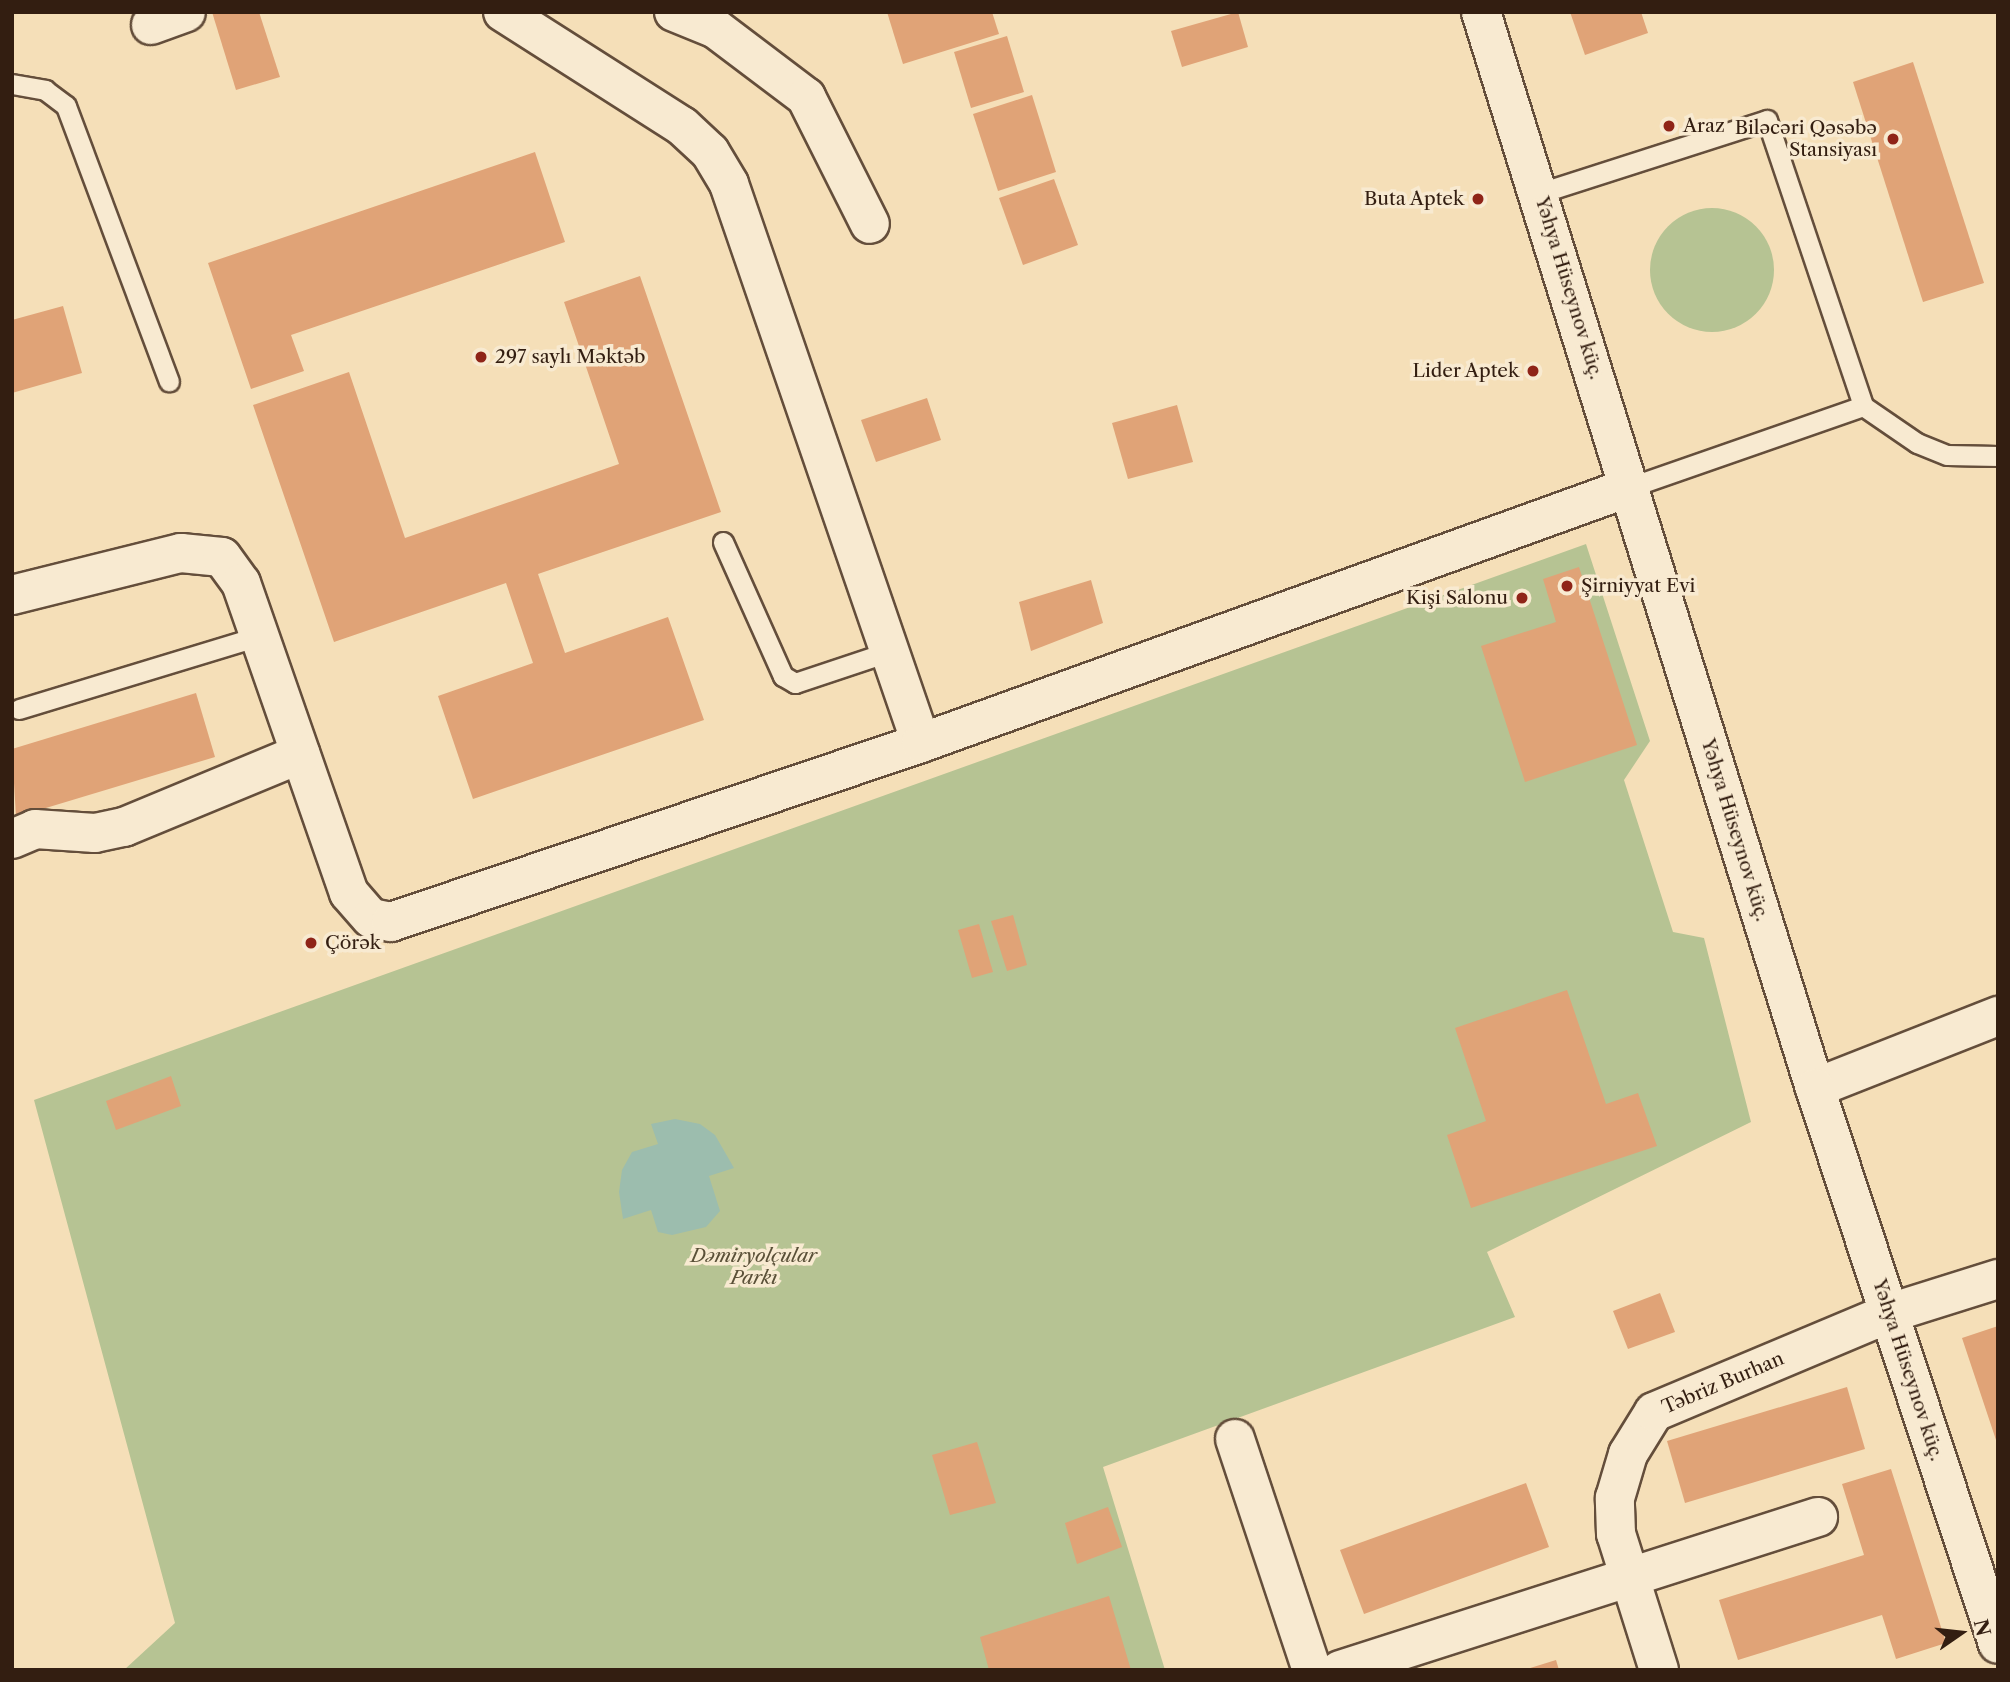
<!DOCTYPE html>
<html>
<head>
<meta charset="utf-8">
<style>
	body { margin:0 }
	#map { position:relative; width:2010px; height:1682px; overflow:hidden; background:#f5dfb8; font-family:"Libre Caslon Text",serif }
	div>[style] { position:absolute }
	.green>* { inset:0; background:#b6c393 }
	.round { border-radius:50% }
	.water>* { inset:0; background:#9cbdae }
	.building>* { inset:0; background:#e0a377 }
	.roads { filter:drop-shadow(2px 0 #644e3b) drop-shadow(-2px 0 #644e3b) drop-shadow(0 2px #644e3b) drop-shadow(0 -2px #644e3b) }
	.service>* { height:19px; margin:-9.5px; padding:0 9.5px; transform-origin:9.5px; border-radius:9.5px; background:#f8ead1 }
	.minor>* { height:38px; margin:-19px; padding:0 19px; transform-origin:19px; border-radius:19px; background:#f8ead1 }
	.tertiary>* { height:38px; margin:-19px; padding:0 19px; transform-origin:19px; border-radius:19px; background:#f8ead1 }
	.dots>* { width:19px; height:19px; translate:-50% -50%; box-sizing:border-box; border:4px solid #f8ead1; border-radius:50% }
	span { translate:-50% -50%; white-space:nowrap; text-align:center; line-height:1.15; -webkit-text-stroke:7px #f8ead1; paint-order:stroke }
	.poi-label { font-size:19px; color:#331e11 }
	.left { translate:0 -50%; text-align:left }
	.right { translate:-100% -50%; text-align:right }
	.street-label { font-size:19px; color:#331e11 }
	.park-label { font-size:19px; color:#5a5038; font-style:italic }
	.frame { position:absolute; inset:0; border:14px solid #331e11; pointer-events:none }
	.north { position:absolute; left:1926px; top:1598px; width:70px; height:70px; -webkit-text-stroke:5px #f8ead1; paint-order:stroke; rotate:76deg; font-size:19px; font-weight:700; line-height:28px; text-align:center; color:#331e11 }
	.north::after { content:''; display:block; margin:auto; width:24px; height:32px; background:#331e11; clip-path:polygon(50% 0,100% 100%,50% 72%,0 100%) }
</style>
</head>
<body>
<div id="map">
	<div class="green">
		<div class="round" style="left:1650px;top:208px;width:124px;height:124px"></div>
		<div style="clip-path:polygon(1586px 544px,1650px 741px,1624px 780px,1673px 932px,1704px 938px,1751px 1122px,1487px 1252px,1515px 1317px,1103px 1467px,1165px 1670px,124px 1670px,175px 1623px,34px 1100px)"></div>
	</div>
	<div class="water">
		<div style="clip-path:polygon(675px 1119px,700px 1124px,715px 1135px,734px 1168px,709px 1176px,720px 1211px,706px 1227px,672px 1235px,658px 1232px,651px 1210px,623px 1219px,619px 1192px,622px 1170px,632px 1152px,658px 1144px,651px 1124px)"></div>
	</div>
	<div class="building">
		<div style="clip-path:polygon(212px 12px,259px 12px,280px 77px,236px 90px)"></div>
		<div style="clip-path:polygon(887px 12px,992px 12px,999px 34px,903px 64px)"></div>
		<div style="clip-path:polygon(1238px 12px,1248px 47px,1182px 67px,1171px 31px)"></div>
		<div style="clip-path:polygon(1570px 12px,1641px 12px,1648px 33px,1585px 55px)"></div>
		<div style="clip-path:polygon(1007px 36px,1024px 92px,971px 108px,954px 52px)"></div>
		<div style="clip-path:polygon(1913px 62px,1984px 283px,1923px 302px,1853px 82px)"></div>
		<div style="clip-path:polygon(1032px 95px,1056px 172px,998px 191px,973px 114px)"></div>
		<div style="clip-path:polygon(535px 152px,565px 242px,291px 335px,304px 371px,251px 389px,208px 263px)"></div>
		<div style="clip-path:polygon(1054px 179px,1078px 245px,1023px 265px,999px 198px)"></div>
		<div style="clip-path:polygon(640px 276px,721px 512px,538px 574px,565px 653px,668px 617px,704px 720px,473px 799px,438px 696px,533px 663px,506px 583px,334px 642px,253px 405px,349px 372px,405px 538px,619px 464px,564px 302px)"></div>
		<div style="clip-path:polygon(63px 306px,82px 373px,12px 393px,12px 320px)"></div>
		<div style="clip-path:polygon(927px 398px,941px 440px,876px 462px,861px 420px)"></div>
		<div style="clip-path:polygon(1177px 405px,1193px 462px,1128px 479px,1112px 423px)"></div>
		<div style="clip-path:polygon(1579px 567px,1637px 745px,1525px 782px,1481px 646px,1556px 622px,1543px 579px)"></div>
		<div style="clip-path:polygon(1091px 580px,1103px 623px,1031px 651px,1019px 602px)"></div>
		<div style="clip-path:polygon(196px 693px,215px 757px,16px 817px,12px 749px)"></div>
		<div style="clip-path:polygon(1013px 915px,1027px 965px,1007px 971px,991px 921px)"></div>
		<div style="clip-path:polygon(979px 924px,993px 972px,972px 978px,958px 930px)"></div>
		<div style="clip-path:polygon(1567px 990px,1606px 1104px,1638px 1093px,1657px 1146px,1471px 1208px,1447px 1135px,1486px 1121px,1455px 1028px)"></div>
		<div style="clip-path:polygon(171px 1076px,181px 1106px,116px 1130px,106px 1101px)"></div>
		<div style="clip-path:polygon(1660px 1293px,1675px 1332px,1628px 1349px,1613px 1311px)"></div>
		<div style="clip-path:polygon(1998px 1326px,1998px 1443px,1997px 1443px,1962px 1338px)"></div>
		<div style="clip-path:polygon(1847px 1387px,1865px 1449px,1685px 1503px,1667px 1441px)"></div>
		<div style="clip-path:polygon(977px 1442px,996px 1503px,950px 1515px,932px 1455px)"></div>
		<div style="clip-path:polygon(1891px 1469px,1946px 1643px,1896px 1659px,1882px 1615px,1738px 1660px,1719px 1600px,1864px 1555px,1842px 1484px)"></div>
		<div style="clip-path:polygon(1526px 1483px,1549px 1547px,1364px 1614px,1340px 1550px)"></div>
		<div style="clip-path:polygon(1108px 1507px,1122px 1547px,1077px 1564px,1065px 1523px)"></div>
		<div style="clip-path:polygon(1109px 1596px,1131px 1670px,989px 1670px,980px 1637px)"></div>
		<div style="clip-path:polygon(1556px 1660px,1559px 1670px,1527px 1670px,1527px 1669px)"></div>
	</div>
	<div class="roads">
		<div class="service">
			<div style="left:12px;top:84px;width:34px;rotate:10deg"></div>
			<div style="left:45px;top:90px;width:26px;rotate:37deg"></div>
			<div style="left:66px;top:106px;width:294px;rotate:69.5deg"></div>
			<div style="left:1540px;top:193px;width:238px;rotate:-17.8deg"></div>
			<div style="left:1767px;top:120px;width:302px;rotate:71.4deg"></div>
			<div style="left:1863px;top:406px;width:247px;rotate:160.8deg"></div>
			<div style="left:1863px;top:406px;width:65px;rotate:34.4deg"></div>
			<div style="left:1917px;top:443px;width:32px;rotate:22deg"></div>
			<div style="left:1947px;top:455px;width:51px;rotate:1.1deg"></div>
			<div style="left:723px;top:542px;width:147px;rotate:65.9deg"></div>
			<div style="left:783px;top:676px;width:14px;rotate:30deg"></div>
			<div style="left:795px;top:683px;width:98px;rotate:-18.4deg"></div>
			<div style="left:19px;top:709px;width:251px;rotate:-16.9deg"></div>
		</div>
		<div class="minor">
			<div style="left:503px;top:12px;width:212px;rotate:32.5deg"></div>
			<div style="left:682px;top:126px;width:38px;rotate:43deg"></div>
			<div style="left:710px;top:152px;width:37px;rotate:59deg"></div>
			<div style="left:729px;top:184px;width:591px;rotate:71.04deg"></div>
			<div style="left:674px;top:12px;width:45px;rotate:22deg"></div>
			<div style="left:716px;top:29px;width:113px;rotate:37.1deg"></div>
			<div style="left:806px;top:97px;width:142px;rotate:63.3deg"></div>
			<div style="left:151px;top:25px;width:37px;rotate:-20deg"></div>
			<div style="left:12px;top:595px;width:174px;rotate:-14deg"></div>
			<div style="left:181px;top:553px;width:41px;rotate:5.6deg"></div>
			<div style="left:222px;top:557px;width:32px;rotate:54deg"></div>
			<div style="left:241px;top:583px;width:328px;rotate:70.8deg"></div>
			<div style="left:349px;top:893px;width:33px;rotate:49deg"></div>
			<div style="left:371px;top:918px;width:20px;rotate:11deg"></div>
			<div style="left:391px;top:922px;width:559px;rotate:-18.66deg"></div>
			<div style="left:921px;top:743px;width:754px;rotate:-19.85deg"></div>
			<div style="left:12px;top:839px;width:25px;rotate:-23deg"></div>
			<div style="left:35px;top:829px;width:60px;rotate:3.8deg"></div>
			<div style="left:95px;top:833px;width:30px;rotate:-12deg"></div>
			<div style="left:124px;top:827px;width:191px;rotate:-22.5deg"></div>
			<div style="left:1815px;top:1088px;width:197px;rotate:-21.5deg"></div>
			<div style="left:1235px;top:1439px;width:243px;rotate:71.6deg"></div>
			<div style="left:1340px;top:1670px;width:502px;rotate:-17.75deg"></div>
			<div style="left:1659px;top:1670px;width:143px;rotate:-107.5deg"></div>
			<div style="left:1616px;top:1534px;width:36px;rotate:-92deg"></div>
			<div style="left:1615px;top:1498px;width:46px;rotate:-73.5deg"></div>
			<div style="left:1628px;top:1454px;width:49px;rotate:-58.2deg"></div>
			<div style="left:1654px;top:1412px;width:256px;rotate:-22.8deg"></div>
			<div style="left:1890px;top:1313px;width:113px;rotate:-17.5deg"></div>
		</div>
		<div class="tertiary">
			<div style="left:1481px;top:12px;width:1127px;rotate:72.76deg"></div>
			<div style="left:1815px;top:1088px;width:585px;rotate:71.78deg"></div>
		</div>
	</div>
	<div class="dots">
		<div style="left:1669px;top:126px;background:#8f2418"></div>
		<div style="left:1893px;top:139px;background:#8f2418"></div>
		<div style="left:1478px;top:199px;background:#8f2418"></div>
		<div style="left:481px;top:357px;background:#8f2418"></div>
		<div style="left:1533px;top:371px;background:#8f2418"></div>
		<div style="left:1567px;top:586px;background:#8f2418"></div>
		<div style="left:1522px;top:598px;background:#8f2418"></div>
		<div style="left:311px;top:943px;background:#8f2418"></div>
	</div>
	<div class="poi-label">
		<span class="left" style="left:1683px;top:126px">Araz</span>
		<span class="right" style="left:1877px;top:139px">Biləcəri Qəsəbə<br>Stansiyası</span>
		<span class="right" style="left:1464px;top:199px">Buta Aptek</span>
		<span class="left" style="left:495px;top:357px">297 saylı Məktəb</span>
		<span class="right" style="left:1519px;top:371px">Lider Aptek</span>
		<span class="left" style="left:1581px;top:586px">Şirniyyat Evi</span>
		<span class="right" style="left:1508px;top:598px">Kişi Salonu</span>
		<span class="left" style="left:325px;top:943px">Çörək</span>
	</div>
	<div class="street-label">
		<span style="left:1569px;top:288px;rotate:73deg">Yəhya Hüseynov küç.</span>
		<span style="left:1735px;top:830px;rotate:73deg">Yəhya Hüseynov küç.</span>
		<span style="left:1908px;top:1370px;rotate:72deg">Yəhya Hüseynov küç.</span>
		<span style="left:1723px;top:1383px;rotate:-23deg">Təbriz Burhan</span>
	</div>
	<div class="park-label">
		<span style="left:754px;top:1267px">Dəmiryolçular<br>Parkı</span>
	</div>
	<div class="frame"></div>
	<div class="north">N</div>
</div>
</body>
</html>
